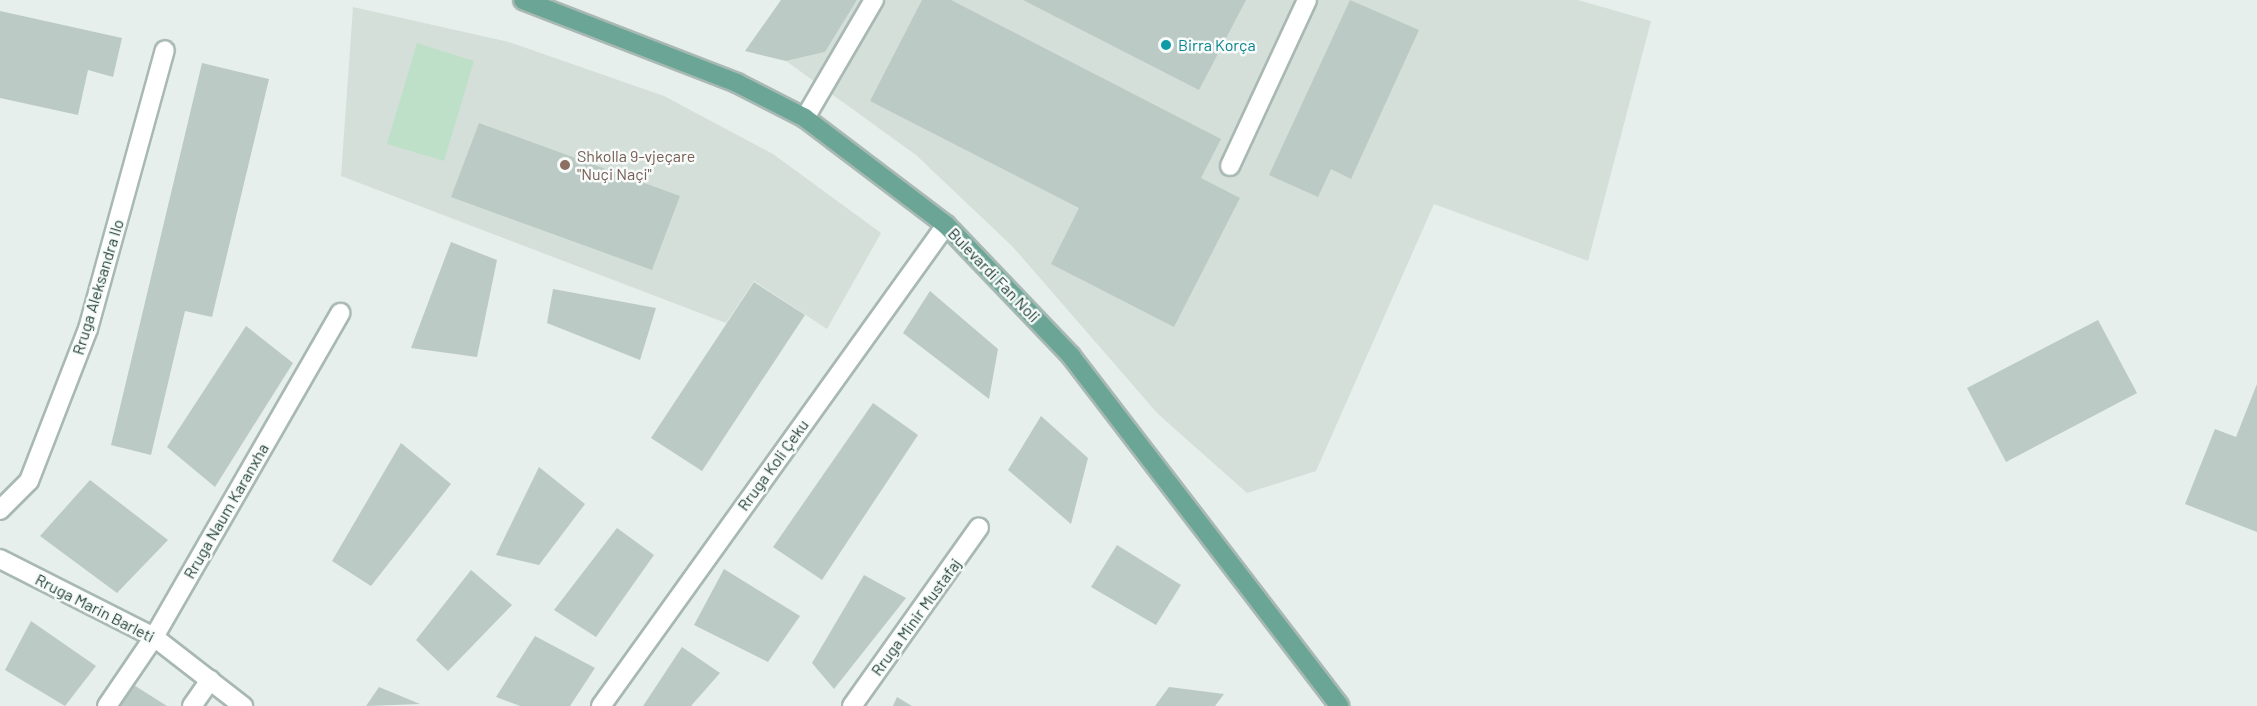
<!DOCTYPE html>
<html>
<head>
<meta charset="utf-8">
<style>
	body { margin:0 }
	#map { position:relative; width:2257px; height:706px; overflow:hidden; background:#e6efeb; font-family:Barlow,sans-serif }
	div>[style] { position:absolute }
	.built>* { inset:0; background:#d4dfda }
	.green>* { inset:0; background:#bfe0c8 }
	.building>* { inset:0; background:#bbcac4 }
	.roads { filter:drop-shadow(2px 0 #a8b8b2) drop-shadow(-2px 0 #a8b8b2) drop-shadow(0 2px #a8b8b2) drop-shadow(0 -2px #a8b8b2) }
	.minor>* { height:18px; margin:-9px; padding:0 9px; transform-origin:9px; border-radius:9px; background:#fff }
	.major>* { height:18px; margin:-9px; padding:0 9px; transform-origin:9px; border-radius:9px; background:#6aa596 }
	.dots>* { width:16px; height:16px; translate:-50% -50%; box-sizing:border-box; border:3px solid #f7fbf9; border-radius:50% }
	span { translate:-50% -50%; white-space:nowrap; text-align:center; line-height:1.15; -webkit-text-stroke:5px #f7fbf9; paint-order:stroke }
	.culture-label { font-size:16px; color:#0d838f }
	.left { translate:0 -50%; text-align:left }
	.education-label { font-size:16px; color:#785e54 }
	.street-label { font-size:16px; color:#24423a }
</style>
</head>
<body>
<div id="map">
	<div class="built">
		<div style="clip-path:polygon(857px 0,1578px 0,1651px 21px,1588px 261px,1434px 204px,1316px 471px,1247px 493px,1158px 414px,1013px 247px,916px 155px,786px 61px,825px 52px)"></div>
		<div style="clip-path:polygon(353px 7px,509px 42px,664px 96px,773px 154px,881px 233px,827px 329px,754px 281px,726px 323px,341px 176px)"></div>
	</div>
	<div class="green">
		<div style="clip-path:polygon(417px 43px,474px 61px,444px 161px,387px 144px)"></div>
	</div>
	<div class="building">
		<div style="clip-path:polygon(781px 0,857px 0,825px 52px,786px 61px,745px 51px)"></div>
		<div style="clip-path:polygon(922px 0,951px 0,1221px 139px,1201px 178px,1240px 198px,1174px 327px,1051px 264px,1079px 208px,870px 101px)"></div>
		<div style="clip-path:polygon(1023px 0,1246px 0,1199px 90px)"></div>
		<div style="clip-path:polygon(1350px 0,1419px 30px,1351px 179px,1331px 169px,1318px 197px,1269px 175px)"></div>
		<div style="clip-path:polygon(0 11px,122px 38px,113px 77px,88px 70px,78px 115px,0 98px)"></div>
		<div style="clip-path:polygon(202px 63px,269px 79px,212px 317px,185px 311px,151px 455px,111px 445px)"></div>
		<div style="clip-path:polygon(479px 123px,680px 196px,652px 270px,451px 197px)"></div>
		<div style="clip-path:polygon(451px 242px,497px 260px,477px 357px,411px 348px)"></div>
		<div style="clip-path:polygon(754px 282px,805px 315px,702px 471px,651px 438px)"></div>
		<div style="clip-path:polygon(553px 289px,656px 308px,640px 360px,547px 323px)"></div>
		<div style="clip-path:polygon(930px 291px,998px 349px,989px 399px,903px 333px)"></div>
		<div style="clip-path:polygon(2098px 320px,2137px 393px,2006px 462px,1967px 388px)"></div>
		<div style="clip-path:polygon(246px 326px,293px 363px,215px 487px,167px 447px)"></div>
		<div style="clip-path:polygon(2257px 384px,2257px 532px,2185px 504px,2215px 429px,2236px 437px)"></div>
		<div style="clip-path:polygon(873px 403px,918px 435px,822px 580px,773px 547px)"></div>
		<div style="clip-path:polygon(1041px 416px,1088px 458px,1071px 524px,1008px 470px)"></div>
		<div style="clip-path:polygon(401px 443px,451px 484px,371px 586px,332px 561px)"></div>
		<div style="clip-path:polygon(539px 467px,585px 504px,539px 565px,496px 555px)"></div>
		<div style="clip-path:polygon(90px 480px,168px 540px,117px 593px,40px 536px)"></div>
		<div style="clip-path:polygon(617px 528px,654px 555px,596px 637px,554px 610px)"></div>
		<div style="clip-path:polygon(1117px 545px,1181px 585px,1156px 625px,1091px 587px)"></div>
		<div style="clip-path:polygon(724px 569px,800px 616px,768px 662px,694px 625px)"></div>
		<div style="clip-path:polygon(471px 570px,512px 605px,448px 671px,416px 640px)"></div>
		<div style="clip-path:polygon(864px 575px,906px 598px,834px 689px,812px 663px)"></div>
		<div style="clip-path:polygon(31px 621px,96px 666px,65px 706px,5px 670px)"></div>
		<div style="clip-path:polygon(535px 636px,595px 668px,570px 706px,520px 706px,496px 697px)"></div>
		<div style="clip-path:polygon(682px 647px,720px 673px,691px 706px,643px 706px)"></div>
		<div style="clip-path:polygon(129px 682px,167px 706px,114px 706px)"></div>
		<div style="clip-path:polygon(379px 687px,420px 704px,366px 706px)"></div>
		<div style="clip-path:polygon(1169px 687px,1224px 694px,1215px 706px,1155px 706px)"></div>
		<div style="clip-path:polygon(897px 697px,912px 706px,893px 706px)"></div>
	</div>
	<div class="roads">
		<div class="minor">
			<div style="left:805px;top:118px;width:137px;rotate:-59.7deg"></div>
			<div style="left:1230px;top:166px;width:183px;rotate:-65.1deg"></div>
			<div style="left:0;top:510px;width:41px;rotate:-45deg"></div>
			<div style="left:29px;top:481px;width:163px;rotate:-68.8deg"></div>
			<div style="left:88px;top:329px;width:289px;rotate:-74.6deg"></div>
			<div style="left:0;top:559px;width:173px;rotate:26.9deg"></div>
			<div style="left:154px;top:637px;width:113px;rotate:37.8deg"></div>
			<div style="left:107px;top:706px;width:83px;rotate:-55.7deg"></div>
			<div style="left:154px;top:637px;width:374px;rotate:-60.1deg"></div>
			<div style="left:192px;top:706px;width:32px;rotate:-55deg"></div>
			<div style="left:601px;top:706px;width:592px;rotate:-54.35deg"></div>
			<div style="left:852px;top:706px;width:219px;rotate:-54.6deg"></div>
		</div>
		<div class="major">
			<div style="left:523px;top:0;width:230px;rotate:21.2deg"></div>
			<div style="left:737px;top:83px;width:76px;rotate:27.2deg"></div>
			<div style="left:805px;top:118px;width:177px;rotate:37.2deg"></div>
			<div style="left:946px;top:225px;width:181px;rotate:46.3deg"></div>
			<div style="left:1071px;top:356px;width:441px;rotate:52.5deg"></div>
		</div>
	</div>
	<div class="dots">
		<div style="left:1166px;top:45px;background:#0f9aa8"></div>
		<div style="left:565px;top:165px;background:#8d6e63"></div>
	</div>
	<div class="culture-label">
		<span class="left" style="left:1178px;top:45px">Birra Korça</span>
	</div>
	<div class="education-label">
		<span class="left" style="left:577px;top:165px">Shkolla 9-vjeçare<br>"Nuçi Naçi"</span>
	</div>
	<div class="street-label">
		<span style="left:994px;top:275px;rotate:46deg">Bulevardi Fan Noli</span>
		<span style="left:98px;top:287px;rotate:-73deg">Rruga Aleksandra Ilo</span>
		<span style="left:773px;top:465px;rotate:-54deg">Rruga Koli Çeku</span>
		<span style="left:226px;top:511px;rotate:-60deg">Rruga Naum Karanxha</span>
		<span style="left:95px;top:608px;rotate:27deg">Rruga Marin Barleti</span>
		<span style="left:916px;top:617px;rotate:-54deg">Rruga Minir Mustafaj</span>
	</div>
</div>
</body>
</html>
